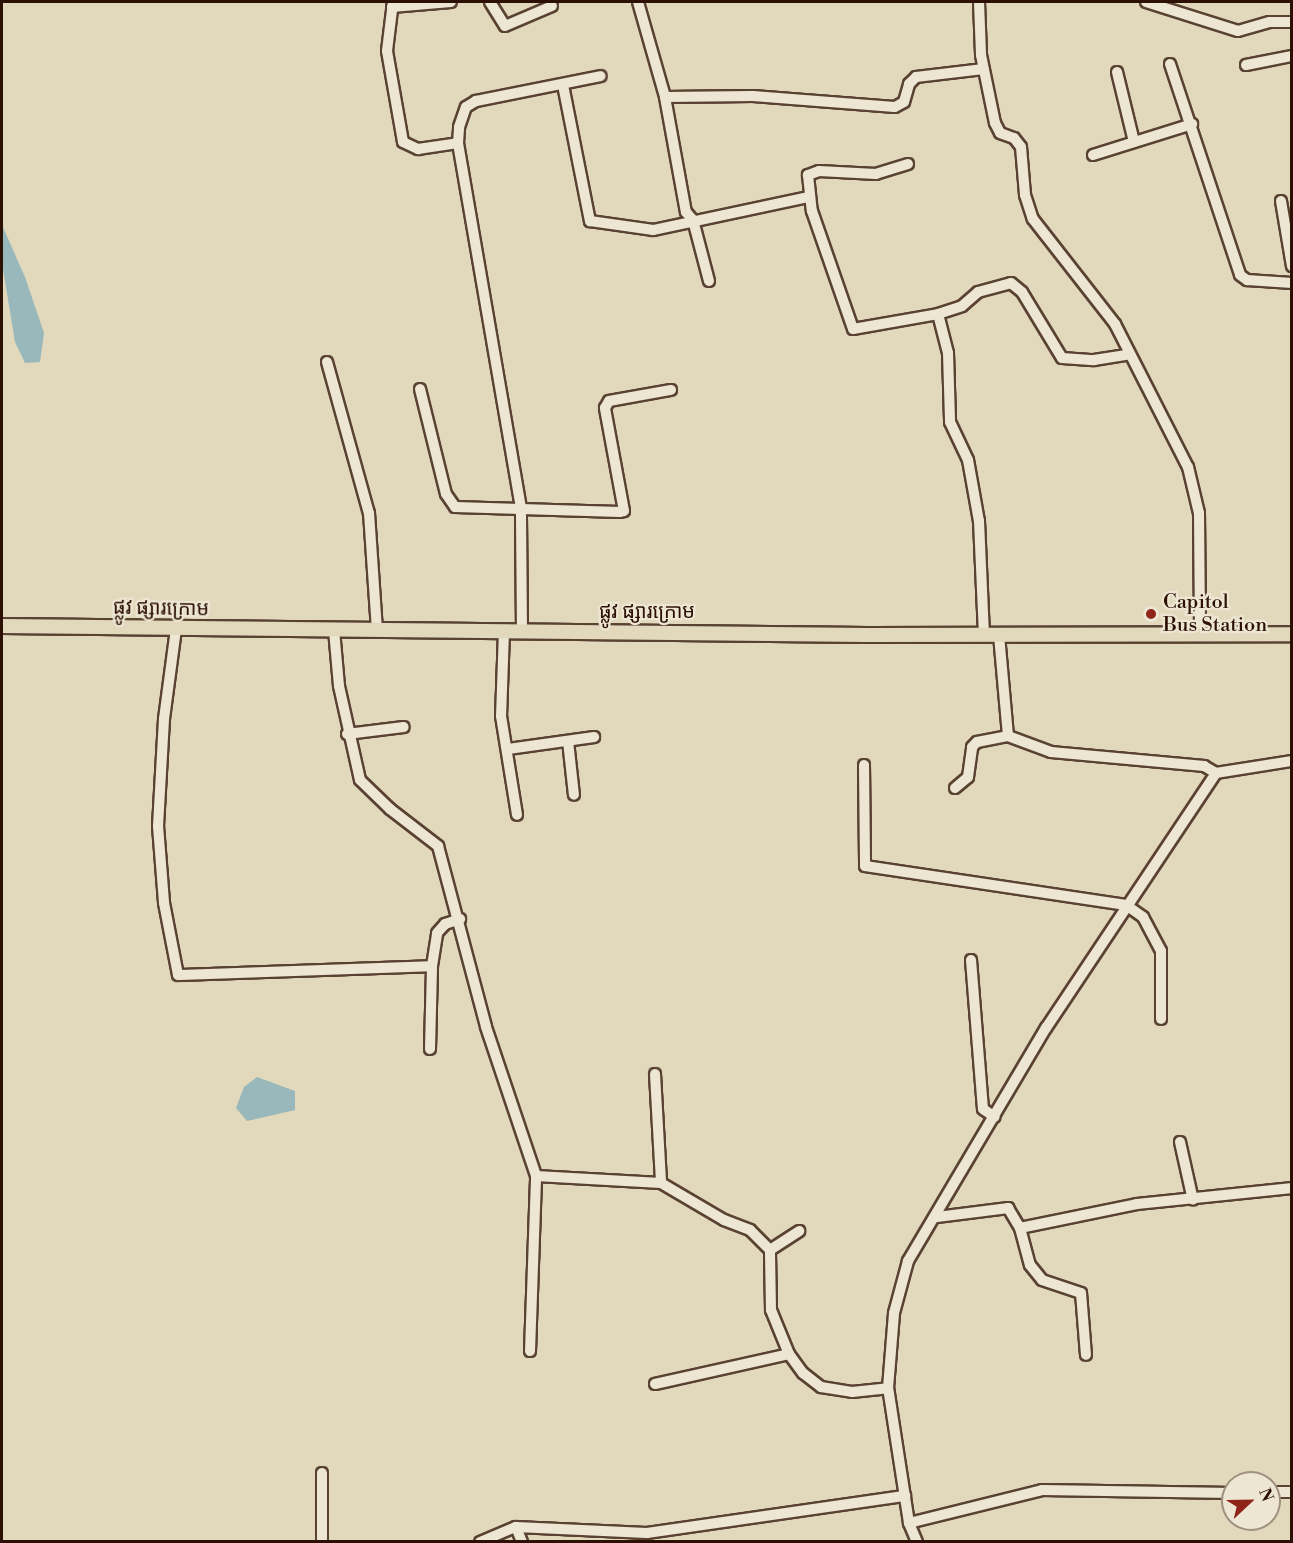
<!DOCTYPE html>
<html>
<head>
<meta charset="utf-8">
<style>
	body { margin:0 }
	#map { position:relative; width:1293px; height:1543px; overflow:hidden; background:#e2d9bc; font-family:"Libre Bodoni","Noto Sans Khmer",serif }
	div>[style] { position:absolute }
	.water>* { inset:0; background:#99b8bb }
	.roads { filter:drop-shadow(2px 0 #5a4232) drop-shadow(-2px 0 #5a4232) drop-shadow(0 2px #5a4232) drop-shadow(0 -2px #5a4232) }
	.minor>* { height:10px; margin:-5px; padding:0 5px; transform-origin:5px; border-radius:5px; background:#ece6d3 }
	.major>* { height:14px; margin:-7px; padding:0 7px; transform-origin:7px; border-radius:7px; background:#e2d9bc }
	.dots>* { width:16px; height:16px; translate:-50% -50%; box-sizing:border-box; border:3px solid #ece6d3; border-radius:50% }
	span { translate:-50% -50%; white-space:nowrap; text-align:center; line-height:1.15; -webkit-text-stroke:4.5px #ece6d3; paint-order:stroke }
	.poi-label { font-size:20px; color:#2d1004 }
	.left { translate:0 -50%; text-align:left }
	.street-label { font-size:20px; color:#2d1004 }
	.frame { position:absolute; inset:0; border:3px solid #2d1004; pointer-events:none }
	.north { position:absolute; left:1221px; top:1471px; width:60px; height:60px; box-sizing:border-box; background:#ece6d3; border:2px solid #a09080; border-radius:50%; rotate:68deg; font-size:16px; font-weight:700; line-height:24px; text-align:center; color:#2d1004 }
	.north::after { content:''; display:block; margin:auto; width:21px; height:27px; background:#8f2418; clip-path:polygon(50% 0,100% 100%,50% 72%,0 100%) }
</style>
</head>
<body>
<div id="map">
	<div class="water">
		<div style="clip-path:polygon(2px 225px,25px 277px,44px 333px,40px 362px,25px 363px,15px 342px,2px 263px)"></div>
		<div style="clip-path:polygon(257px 1077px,295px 1091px,295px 1110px,247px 1121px,236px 1108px,244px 1087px)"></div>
	</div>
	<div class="roads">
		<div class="minor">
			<div style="left:393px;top:2px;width:49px;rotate:97deg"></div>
			<div style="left:387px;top:51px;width:92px;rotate:80deg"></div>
			<div style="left:403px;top:142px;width:17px;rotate:25deg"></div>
			<div style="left:418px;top:149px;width:40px;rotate:-8.5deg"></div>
			<div style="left:490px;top:2px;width:28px;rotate:58deg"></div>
			<div style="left:505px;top:26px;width:51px;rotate:-23.1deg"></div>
			<div style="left:638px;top:2px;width:99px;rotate:74.1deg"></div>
			<div style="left:665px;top:97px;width:117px;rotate:79.7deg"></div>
			<div style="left:686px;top:212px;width:11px;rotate:49deg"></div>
			<div style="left:693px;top:220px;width:63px;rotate:75.3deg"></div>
			<div style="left:979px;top:2px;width:53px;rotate:87.8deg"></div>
			<div style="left:981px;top:55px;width:69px;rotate:78.4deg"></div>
			<div style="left:995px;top:123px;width:11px;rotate:63deg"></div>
			<div style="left:1000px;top:133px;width:15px;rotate:20deg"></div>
			<div style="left:1014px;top:138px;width:11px;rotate:52deg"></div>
			<div style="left:1021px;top:147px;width:48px;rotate:85.2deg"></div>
			<div style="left:1025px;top:195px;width:25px;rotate:72deg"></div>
			<div style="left:1033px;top:219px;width:133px;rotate:52deg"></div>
			<div style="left:1115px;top:324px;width:161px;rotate:63deg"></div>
			<div style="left:1188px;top:467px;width:47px;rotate:76.6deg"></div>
			<div style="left:1199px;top:513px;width:123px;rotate:89.5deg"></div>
			<div style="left:1146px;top:2px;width:96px;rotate:17.5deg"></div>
			<div style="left:1238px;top:31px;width:33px;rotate:-16deg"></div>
			<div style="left:1270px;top:22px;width:22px"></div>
			<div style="left:392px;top:7px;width:59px;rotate:-4.8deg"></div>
			<div style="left:1170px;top:64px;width:222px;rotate:71.6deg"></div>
			<div style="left:1240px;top:275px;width:9px;rotate:36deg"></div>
			<div style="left:1247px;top:280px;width:45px;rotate:3.8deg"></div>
			<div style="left:1246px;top:65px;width:47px;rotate:-11.1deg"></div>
			<div style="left:1117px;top:72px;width:72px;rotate:76.3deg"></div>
			<div style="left:563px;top:85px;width:139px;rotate:78.8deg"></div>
			<div style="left:590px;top:221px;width:64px;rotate:8.1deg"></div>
			<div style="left:653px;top:230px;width:158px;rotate:-12deg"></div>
			<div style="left:665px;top:97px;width:88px;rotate:-0.7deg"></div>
			<div style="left:753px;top:96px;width:142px;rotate:4.4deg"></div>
			<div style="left:895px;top:107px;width:10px;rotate:-29deg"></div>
			<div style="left:904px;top:102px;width:19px;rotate:-74deg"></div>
			<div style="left:909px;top:84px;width:10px;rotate:-45deg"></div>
			<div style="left:916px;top:77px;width:68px;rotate:-6.7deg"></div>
			<div style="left:1093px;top:155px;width:104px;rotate:-17.4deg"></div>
			<div style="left:908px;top:164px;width:34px;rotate:163deg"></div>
			<div style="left:876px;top:174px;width:57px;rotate:-177deg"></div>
			<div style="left:819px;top:171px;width:12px;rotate:160deg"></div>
			<div style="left:808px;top:175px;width:36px;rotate:84deg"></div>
			<div style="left:812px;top:211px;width:125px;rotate:70.8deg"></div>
			<div style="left:853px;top:329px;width:86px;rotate:-10deg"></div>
			<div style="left:938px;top:314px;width:25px;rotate:-18deg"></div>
			<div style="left:962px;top:306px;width:21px;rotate:-41deg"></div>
			<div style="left:978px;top:292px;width:34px;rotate:-15deg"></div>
			<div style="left:1011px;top:283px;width:14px;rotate:39deg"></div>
			<div style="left:1022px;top:292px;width:77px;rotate:58.8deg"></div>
			<div style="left:1062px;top:358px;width:32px;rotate:4deg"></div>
			<div style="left:1094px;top:360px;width:36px;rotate:-9deg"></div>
			<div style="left:1281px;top:201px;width:66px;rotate:80.4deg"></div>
			<div style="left:938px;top:314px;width:40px;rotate:75.6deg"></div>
			<div style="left:948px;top:353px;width:69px;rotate:88.3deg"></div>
			<div style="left:950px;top:422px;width:42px;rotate:64.7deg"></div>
			<div style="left:968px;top:460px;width:62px;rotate:79.8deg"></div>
			<div style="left:979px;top:521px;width:114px;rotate:87.5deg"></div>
			<div style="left:327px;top:362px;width:157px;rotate:74.5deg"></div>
			<div style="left:369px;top:513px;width:117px;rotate:86.1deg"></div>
			<div style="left:420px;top:389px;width:108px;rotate:76.1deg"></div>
			<div style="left:446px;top:494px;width:16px;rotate:55deg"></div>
			<div style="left:455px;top:507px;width:165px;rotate:1.7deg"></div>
			<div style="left:620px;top:512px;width:4px;rotate:-14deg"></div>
			<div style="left:624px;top:511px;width:105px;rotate:-100.5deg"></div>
			<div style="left:605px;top:408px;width:8px;rotate:-60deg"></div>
			<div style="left:609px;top:401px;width:63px;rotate:-10.1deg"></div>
			<div style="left:176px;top:629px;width:91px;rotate:97.6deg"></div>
			<div style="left:164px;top:719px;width:107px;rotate:93.2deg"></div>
			<div style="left:158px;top:826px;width:77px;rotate:85.5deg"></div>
			<div style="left:164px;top:903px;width:73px;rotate:79deg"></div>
			<div style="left:178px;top:975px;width:254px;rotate:-2deg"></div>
			<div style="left:334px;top:630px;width:56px;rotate:84.9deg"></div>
			<div style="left:339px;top:686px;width:96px;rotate:77.4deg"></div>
			<div style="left:360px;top:780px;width:42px;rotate:44deg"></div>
			<div style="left:390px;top:809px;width:61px;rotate:37.6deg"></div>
			<div style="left:438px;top:846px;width:187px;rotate:75.1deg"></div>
			<div style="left:486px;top:1027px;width:157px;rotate:71.4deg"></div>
			<div style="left:536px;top:1176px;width:125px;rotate:3.2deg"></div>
			<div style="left:661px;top:1183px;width:73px;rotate:30.4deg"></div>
			<div style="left:724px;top:1220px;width:28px;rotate:21deg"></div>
			<div style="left:750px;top:1230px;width:28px;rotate:45deg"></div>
			<div style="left:504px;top:631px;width:85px;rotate:92deg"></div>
			<div style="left:501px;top:716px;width:100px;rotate:80.8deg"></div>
			<div style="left:522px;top:631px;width:123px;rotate:-90.5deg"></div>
			<div style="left:521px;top:508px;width:370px;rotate:-99.8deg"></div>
			<div style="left:458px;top:143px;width:16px;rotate:-86deg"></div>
			<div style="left:459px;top:127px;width:21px;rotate:-71deg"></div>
			<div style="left:466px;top:107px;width:12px;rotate:-31deg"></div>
			<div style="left:476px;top:101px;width:127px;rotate:-11.3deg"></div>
			<div style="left:999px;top:635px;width:101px;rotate:84.9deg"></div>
			<div style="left:1008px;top:736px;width:46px;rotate:20.4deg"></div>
			<div style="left:1051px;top:752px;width:154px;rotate:5.2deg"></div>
			<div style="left:1204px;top:766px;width:14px;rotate:30deg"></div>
			<div style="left:347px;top:734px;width:57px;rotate:-7deg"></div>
			<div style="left:568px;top:741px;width:54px;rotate:83.7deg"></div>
			<div style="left:508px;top:749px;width:87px;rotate:-7.9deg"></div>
			<div style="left:864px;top:765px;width:101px;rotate:89.4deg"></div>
			<div style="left:865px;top:866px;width:264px;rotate:8.5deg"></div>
			<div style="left:1126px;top:905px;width:21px;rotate:35deg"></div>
			<div style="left:1143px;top:917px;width:38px;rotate:62deg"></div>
			<div style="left:1161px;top:951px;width:68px;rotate:90deg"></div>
			<div style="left:955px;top:788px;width:17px;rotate:-40deg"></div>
			<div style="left:968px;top:777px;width:30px;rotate:-82deg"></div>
			<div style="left:972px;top:747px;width:7px;rotate:-45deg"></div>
			<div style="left:977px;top:742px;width:32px;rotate:-11deg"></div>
			<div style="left:971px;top:960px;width:149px;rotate:85.4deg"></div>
			<div style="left:983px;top:1109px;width:14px;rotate:34deg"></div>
			<div style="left:430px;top:1049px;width:83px;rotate:-88.6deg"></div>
			<div style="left:432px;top:966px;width:33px;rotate:-81deg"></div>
			<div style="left:437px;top:933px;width:12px;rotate:-48deg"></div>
			<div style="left:445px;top:924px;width:16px;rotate:-18deg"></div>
			<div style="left:655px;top:1074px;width:109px;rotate:86.8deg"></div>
			<div style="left:1180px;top:1142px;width:59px;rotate:77.4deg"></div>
			<div style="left:937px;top:1217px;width:72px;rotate:-7.2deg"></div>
			<div style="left:1008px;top:1208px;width:23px;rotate:59deg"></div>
			<div style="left:1020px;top:1228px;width:38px;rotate:75deg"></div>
			<div style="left:1030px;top:1265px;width:19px;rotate:51deg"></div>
			<div style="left:1042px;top:1280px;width:41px;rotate:18.4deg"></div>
			<div style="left:1081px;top:1293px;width:62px;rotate:85.4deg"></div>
			<div style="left:1020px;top:1228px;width:119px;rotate:-11.6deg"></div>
			<div style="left:1137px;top:1204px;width:156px;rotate:-5.9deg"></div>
			<div style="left:530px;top:1351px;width:175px;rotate:-88deg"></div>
			<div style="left:789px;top:1354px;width:48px;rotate:-112.2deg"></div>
			<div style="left:771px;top:1310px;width:60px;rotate:-91deg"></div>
			<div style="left:770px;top:1250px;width:35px;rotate:-33deg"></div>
			<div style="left:655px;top:1384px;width:137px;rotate:-12.6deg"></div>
			<div style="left:789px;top:1354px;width:24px;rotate:54deg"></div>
			<div style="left:803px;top:1373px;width:23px;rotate:38deg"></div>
			<div style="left:821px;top:1387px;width:31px;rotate:9deg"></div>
			<div style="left:852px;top:1392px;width:36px;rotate:-6deg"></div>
			<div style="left:1269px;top:1492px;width:23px"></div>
			<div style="left:909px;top:1523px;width:137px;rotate:-13.9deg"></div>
			<div style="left:1042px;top:1490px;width:191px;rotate:0.9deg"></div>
			<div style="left:516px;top:1527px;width:16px;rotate:68deg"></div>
			<div style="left:322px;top:1542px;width:69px;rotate:-90deg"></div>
			<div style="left:480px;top:1542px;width:39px;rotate:-23deg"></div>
			<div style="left:516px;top:1527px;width:131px;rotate:2.6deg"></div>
			<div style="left:647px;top:1533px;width:261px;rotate:-8.2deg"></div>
			<div style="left:917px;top:1542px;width:21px;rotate:-113deg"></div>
			<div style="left:909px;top:1523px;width:137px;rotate:-98.8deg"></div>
			<div style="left:888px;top:1388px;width:75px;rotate:-85.4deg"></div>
			<div style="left:894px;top:1313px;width:54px;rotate:-74.9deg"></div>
			<div style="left:908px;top:1261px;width:271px;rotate:-59.4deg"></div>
			<div style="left:1046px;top:1028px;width:306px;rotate:-56.3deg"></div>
			<div style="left:1216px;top:773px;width:77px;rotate:-9deg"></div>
		</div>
		<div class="major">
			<div style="left:2px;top:626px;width:865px;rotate:0.6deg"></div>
			<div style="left:867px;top:635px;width:425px;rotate:-0.1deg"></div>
		</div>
	</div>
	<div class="dots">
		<div style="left:1151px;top:614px;background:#8f2418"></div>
	</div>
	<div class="poi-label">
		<span class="left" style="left:1163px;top:614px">Capitol<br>Bus Station</span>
	</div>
	<div class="street-label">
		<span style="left:161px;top:609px;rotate:1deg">ផ្លូវ ផ្សារក្រោម</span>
		<span style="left:647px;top:612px">ផ្លូវ ផ្សារក្រោម</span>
	</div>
	<div class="frame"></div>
	<div class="north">N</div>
</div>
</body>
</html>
